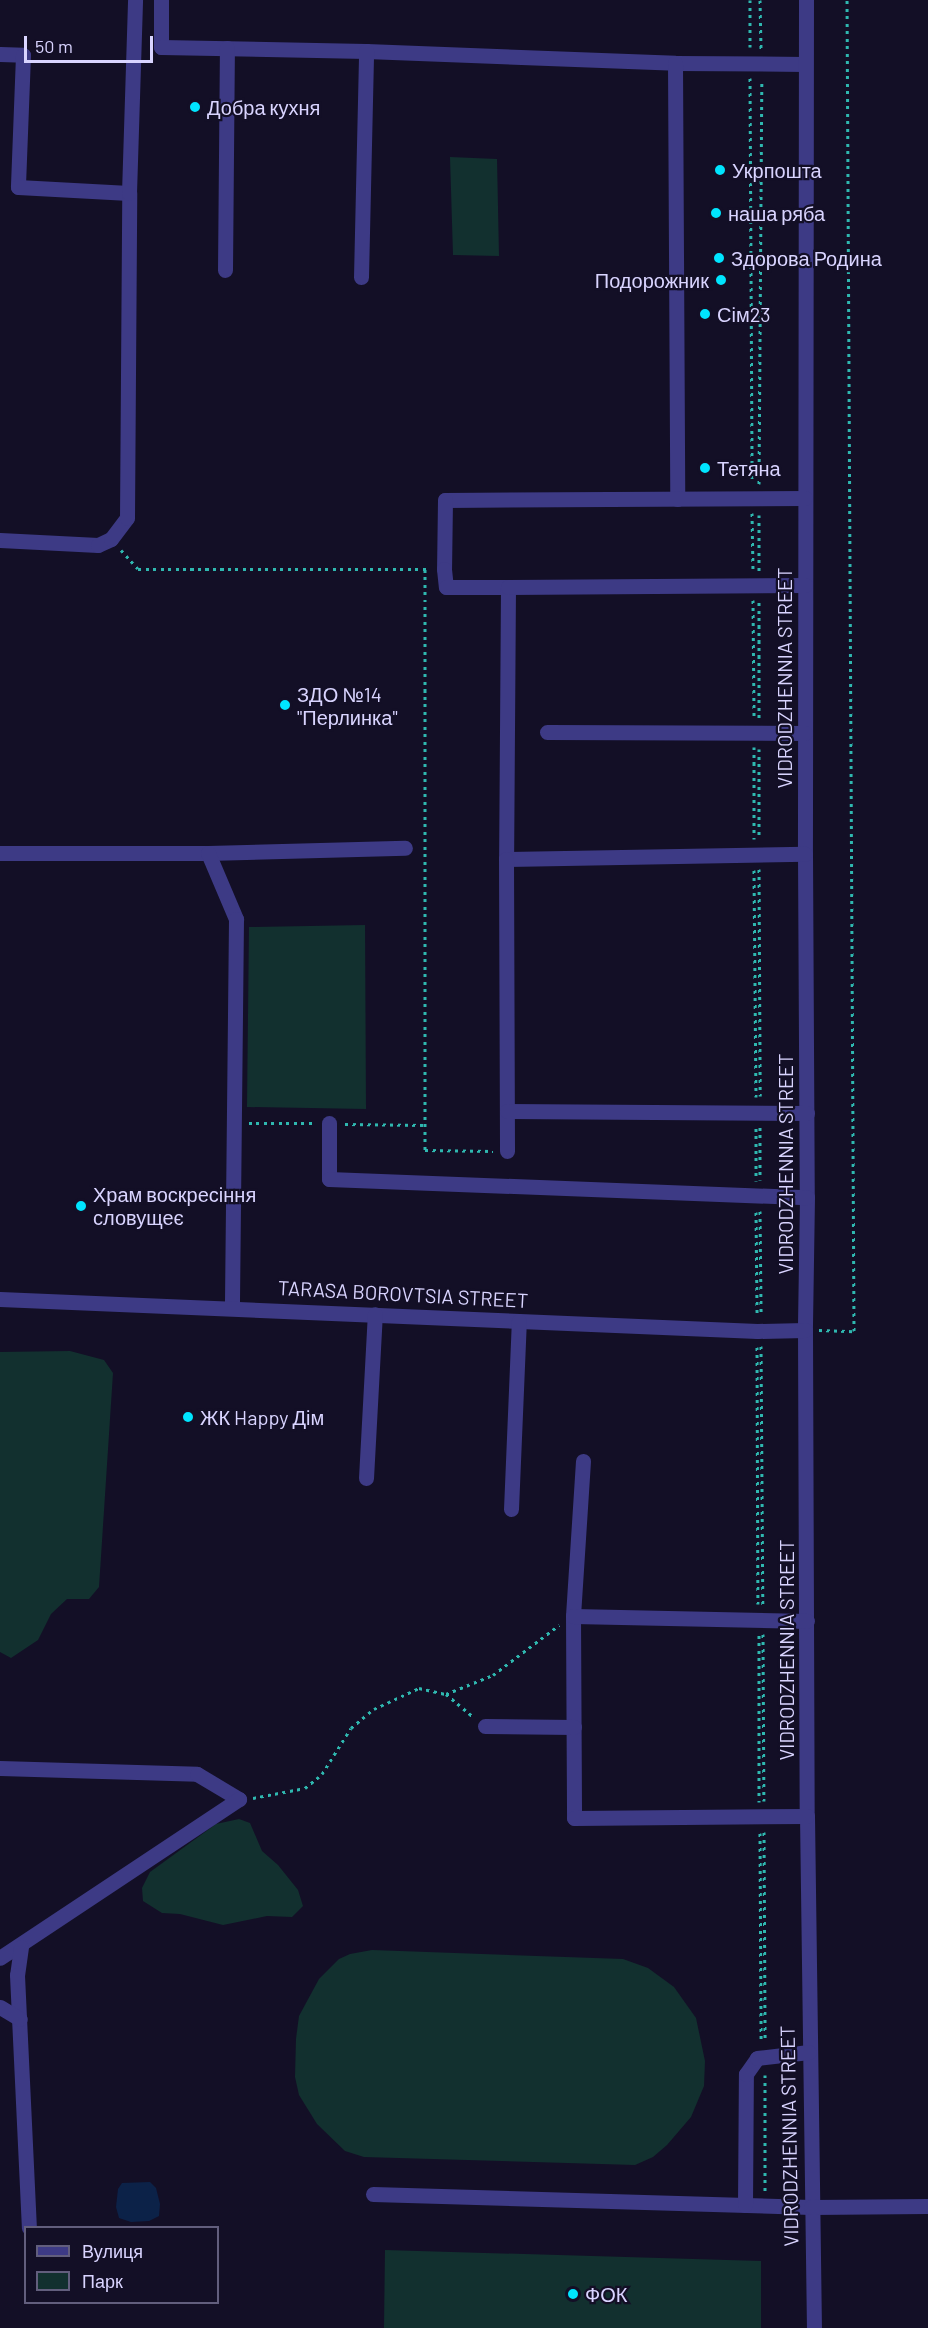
<!DOCTYPE html>
<html>
<head>
<meta charset="utf-8">
<style>
	body { margin:0 }
	#map { position:relative; width:928px; height:2328px; overflow:hidden; background:#130f26; font-family:Barlow,sans-serif }
	div>[style] { position:absolute }
	.green>* { inset:0; background:#12302f }
	.water>* { inset:0; background:#0c2248 }
	.path>* { height:3px; margin-top:-1.5px; transform-origin:0; background:repeating-linear-gradient(90deg,#2fb8b0 0 3px,transparent 0 7.5px) }
	.minor>* { height:15px; margin:-7.5px; padding:0 7.5px; transform-origin:7.5px; border-radius:7.5px; background:#3d3a85 }
	.dots>* { width:16px; height:16px; translate:-50% -50%; box-sizing:border-box; border:3px solid #130f26; border-radius:50% }
	span { translate:-50% -50%; white-space:nowrap; text-align:center; line-height:1.15; -webkit-text-stroke:4.5px #130f26; paint-order:stroke }
	.poi-label { font-size:20px; color:#d9d4ff }
	.left { translate:0 -50%; text-align:left }
	.right { translate:-100% -50%; text-align:right }
	.street-label { font-size:20px; color:#d9d4ff }
	.legend { position:absolute; left:24px; top:2226px; width:195px; height:78px; box-sizing:border-box; background:#130f26; border:2px solid #625e7d; margin:0; padding:8px 10px; list-style:none; font-size:18px; color:#d9d4ff }
	.legend li { display:flex; align-items:center; gap:12px; height:30px }
	.legend b { width:30px; border:2px solid #625e7d }
	.scale { position:absolute; left:24px; top:36px; width:129px; height:27px; box-sizing:border-box; border:3px solid #d9d4ff; border-top:0; padding-left:8px; font-size:18px; line-height:21px; white-space:nowrap; color:#d9d4ff; -webkit-text-stroke:4px #130f26; paint-order:stroke }
</style>
</head>
<body>
<div id="map">
	<div class="green">
		<div style="clip-path:polygon(450px 157px,497px 159px,499px 256px,453px 255px)"></div>
		<div style="clip-path:polygon(365px 925px,366px 1109px,247px 1107px,249px 927px)"></div>
		<div style="clip-path:polygon(70px 1351px,104px 1360px,113px 1373px,99px 1587px,89px 1599px,67px 1599px,51px 1614px,38px 1640px,11px 1658px,0 1652px,0 1352px)"></div>
		<div style="clip-path:polygon(239px 1819px,250px 1823px,262px 1851px,278px 1865px,298px 1890px,303px 1906px,292px 1917px,267px 1916px,223px 1925px,180px 1914px,162px 1913px,143px 1901px,142px 1888px,150px 1872px,216px 1824px)"></div>
		<div style="clip-path:polygon(372px 1950px,623px 1959px,648px 1968px,674px 1987px,696px 2018px,705px 2061px,704px 2086px,691px 2117px,667px 2145px,653px 2157px,635px 2165px,364px 2157px,345px 2151px,317px 2124px,299px 2095px,295px 2077px,296px 2039px,299px 2016px,319px 1979px,339px 1959px,350px 1954px)"></div>
		<div style="clip-path:polygon(385px 2250px,761px 2261px,761px 2328px,384px 2328px)"></div>
	</div>
	<div class="water">
		<div style="clip-path:polygon(150px 2182px,156px 2188px,160px 2204px,159px 2216px,149px 2221px,131px 2222px,119px 2218px,116px 2207px,118px 2189px,122px 2183px)"></div>
	</div>
	<div class="path">
		<div style="left:750px;top:0;width:47px;rotate:90deg"></div>
		<div style="left:760px;top:0;width:49px;rotate:88.8deg"></div>
		<div style="left:750px;top:78px;width:404px;rotate:89.7deg"></div>
		<div style="left:759px;top:484px;width:404px;rotate:-89.6deg"></div>
		<div style="left:752px;top:513px;width:56px;rotate:89deg"></div>
		<div style="left:759px;top:515px;width:56px;rotate:90deg"></div>
		<div style="left:121px;top:550px;width:25px;rotate:48deg"></div>
		<div style="left:138px;top:569px;width:289px"></div>
		<div style="left:425px;top:569px;width:581px;rotate:90deg"></div>
		<div style="left:425px;top:1150px;width:68px;rotate:0.8deg"></div>
		<div style="left:753px;top:600px;width:119px;rotate:89.5deg"></div>
		<div style="left:759px;top:718px;width:116px;rotate:-90deg"></div>
		<div style="left:754px;top:747px;width:92px;rotate:90deg"></div>
		<div style="left:759px;top:749px;width:89px;rotate:90deg"></div>
		<div style="left:759px;top:869px;width:227px;rotate:89.7deg"></div>
		<div style="left:754px;top:870px;width:227px;rotate:89.5deg"></div>
		<div style="left:249px;top:1123px;width:66px"></div>
		<div style="left:345px;top:1124px;width:79px;rotate:0.7deg"></div>
		<div style="left:760px;top:1127px;width:53px;rotate:90deg"></div>
		<div style="left:756px;top:1128px;width:53px;rotate:90deg"></div>
		<div style="left:760px;top:1211px;width:104px;rotate:89.4deg"></div>
		<div style="left:756px;top:1212px;width:104px;rotate:89.4deg"></div>
		<div style="left:819px;top:1330px;width:35px;rotate:2deg"></div>
		<div style="left:854px;top:1331px;width:1331px;rotate:-90.3deg"></div>
		<div style="left:761px;top:1346px;width:260px;rotate:89.6deg"></div>
		<div style="left:757px;top:1347px;width:257px;rotate:89.8deg"></div>
		<div style="left:763px;top:1634px;width:167px;rotate:89.7deg"></div>
		<div style="left:759px;top:1635px;width:167px;rotate:90deg"></div>
		<div style="left:446px;top:1694px;width:51px;rotate:-22deg"></div>
		<div style="left:493px;top:1675px;width:83px;rotate:-37.1deg"></div>
		<div style="left:253px;top:1798px;width:53px;rotate:-10.9deg"></div>
		<div style="left:305px;top:1788px;width:22px;rotate:-39deg"></div>
		<div style="left:322px;top:1774px;width:54px;rotate:-57.8deg"></div>
		<div style="left:351px;top:1728px;width:30px;rotate:-40deg"></div>
		<div style="left:374px;top:1709px;width:50px;rotate:-25deg"></div>
		<div style="left:419px;top:1688px;width:28px;rotate:13deg"></div>
		<div style="left:446px;top:1694px;width:35px;rotate:40deg"></div>
		<div style="left:764px;top:1832px;width:209px;rotate:89.7deg"></div>
		<div style="left:760px;top:1833px;width:209px;rotate:89.7deg"></div>
		<div style="left:765px;top:2075px;width:116px;rotate:90deg"></div>
	</div>
	<div class="minor">
		<div style="left:161px;top:0;width:47px;rotate:90deg"></div>
		<div style="left:161px;top:47px;width:205px;rotate:1.1deg"></div>
		<div style="left:366px;top:51px;width:309px;rotate:2.2deg"></div>
		<div style="left:675px;top:63px;width:130px;rotate:0.4deg"></div>
		<div style="left:806px;top:0;width:854px;rotate:90.07deg"></div>
		<div style="left:805px;top:854px;width:343px;rotate:89.7deg"></div>
		<div style="left:807px;top:1197px;width:133px;rotate:90.9deg"></div>
		<div style="left:805px;top:1330px;width:486px;rotate:89.8deg"></div>
		<div style="left:807px;top:1816px;width:512px;rotate:89.22deg"></div>
		<div style="left:0;top:54px;width:23px;rotate:2deg"></div>
		<div style="left:23px;top:55px;width:132px;rotate:92.2deg"></div>
		<div style="left:18px;top:187px;width:111px;rotate:3.1deg"></div>
		<div style="left:675px;top:63px;width:436px;rotate:89.7deg"></div>
		<div style="left:225px;top:270px;width:222px;rotate:-89.5deg"></div>
		<div style="left:361px;top:277px;width:226px;rotate:-88.7deg"></div>
		<div style="left:805px;top:498px;width:360px;rotate:179.7deg"></div>
		<div style="left:445px;top:500px;width:69px;rotate:90.8deg"></div>
		<div style="left:444px;top:569px;width:18px;rotate:84deg"></div>
		<div style="left:446px;top:587px;width:62px"></div>
		<div style="left:508px;top:587px;width:272px;rotate:90.4deg"></div>
		<div style="left:506px;top:859px;width:299px;rotate:-1deg"></div>
		<div style="left:0;top:540px;width:98px;rotate:2.9deg"></div>
		<div style="left:98px;top:545px;width:14px;rotate:-25deg"></div>
		<div style="left:111px;top:539px;width:26px;rotate:-53deg"></div>
		<div style="left:127px;top:518px;width:325px;rotate:-89.6deg"></div>
		<div style="left:129px;top:193px;width:193px;rotate:-88.2deg"></div>
		<div style="left:508px;top:587px;width:297px;rotate:-0.4deg"></div>
		<div style="left:547px;top:732px;width:258px;rotate:0.2deg"></div>
		<div style="left:0;top:853px;width:208px"></div>
		<div style="left:208px;top:853px;width:197px;rotate:-1.5deg"></div>
		<div style="left:208px;top:853px;width:72px;rotate:67deg"></div>
		<div style="left:236px;top:919px;width:389px;rotate:90.6deg"></div>
		<div style="left:506px;top:859px;width:292px;rotate:89.8deg"></div>
		<div style="left:507px;top:1111px;width:300px;rotate:0.4deg"></div>
		<div style="left:329px;top:1123px;width:56px;rotate:90deg"></div>
		<div style="left:329px;top:1179px;width:478px;rotate:2.2deg"></div>
		<div style="left:0;top:1299px;width:758px;rotate:2.42deg"></div>
		<div style="left:757px;top:1331px;width:48px;rotate:-1.2deg"></div>
		<div style="left:583px;top:1461px;width:155px;rotate:93.7deg"></div>
		<div style="left:573px;top:1616px;width:202px;rotate:89.7deg"></div>
		<div style="left:574px;top:1818px;width:233px;rotate:-0.5deg"></div>
		<div style="left:366px;top:1478px;width:164px;rotate:-86.9deg"></div>
		<div style="left:511px;top:1509px;width:188px;rotate:-87.6deg"></div>
		<div style="left:573px;top:1616px;width:234px;rotate:1.2deg"></div>
		<div style="left:485px;top:1726px;width:89px;rotate:0.6deg"></div>
		<div style="left:0;top:1768px;width:197px;rotate:1.7deg"></div>
		<div style="left:197px;top:1774px;width:49px;rotate:30.8deg"></div>
		<div style="left:239px;top:1799px;width:287px;rotate:146.4deg"></div>
		<div style="left:21px;top:1947px;width:28px;rotate:98deg"></div>
		<div style="left:17px;top:1975px;width:253px;rotate:87.3deg"></div>
		<div style="left:0;top:2007px;width:23px;rotate:31deg"></div>
		<div style="left:373px;top:2194px;width:438px;rotate:1.7deg"></div>
		<div style="left:811px;top:2207px;width:117px;rotate:-0.5deg"></div>
		<div style="left:745px;top:2205px;width:131px;rotate:-89.6deg"></div>
		<div style="left:746px;top:2074px;width:19px;rotate:-55deg"></div>
		<div style="left:757px;top:2058px;width:52px;rotate:-6.6deg"></div>
	</div>
	<div class="dots">
		<div style="left:195px;top:107px;background:#00e5ff"></div>
		<div style="left:720px;top:170px;background:#00e5ff"></div>
		<div style="left:716px;top:213px;background:#00e5ff"></div>
		<div style="left:719px;top:258px;background:#00e5ff"></div>
		<div style="left:721px;top:280px;background:#00e5ff"></div>
		<div style="left:705px;top:314px;background:#00e5ff"></div>
		<div style="left:705px;top:468px;background:#00e5ff"></div>
		<div style="left:285px;top:705px;background:#00e5ff"></div>
		<div style="left:81px;top:1206px;background:#00e5ff"></div>
		<div style="left:188px;top:1417px;background:#00e5ff"></div>
		<div style="left:573px;top:2294px;background:#00e5ff"></div>
	</div>
	<div class="poi-label">
		<span class="left" style="left:207px;top:107px">Добра кухня</span>
		<span class="left" style="left:732px;top:170px">Укрпошта</span>
		<span class="left" style="left:728px;top:213px">наша ряба</span>
		<span class="left" style="left:731px;top:258px">Здорова Родина</span>
		<span class="right" style="left:709px;top:280px">Подорожник</span>
		<span class="left" style="left:717px;top:314px">Сім23</span>
		<span class="left" style="left:717px;top:468px">Тетяна</span>
		<span class="left" style="left:297px;top:706px">ЗДО №14<br>"Перлинка"</span>
		<span class="left" style="left:93px;top:1206px">Храм воскресіння<br>словущеє</span>
		<span class="left" style="left:200px;top:1417px">ЖК Happy Дім</span>
		<span class="left" style="left:585px;top:2294px">ФОК</span>
	</div>
	<div class="street-label">
		<span style="left:784px;top:678px;rotate:-90deg">VIDRODZHENNIA STREET</span>
		<span style="left:785px;top:1164px;rotate:-90deg">VIDRODZHENNIA STREET</span>
		<span style="left:403px;top:1294px;rotate:3deg">TARASA BOROVTSIA STREET</span>
		<span style="left:786px;top:1650px;rotate:-90deg">VIDRODZHENNIA STREET</span>
		<span style="left:789px;top:2136px;rotate:-91deg">VIDRODZHENNIA STREET</span>
	</div>
	<ul class="legend">
	<li><b style="height:8px;background:#3d3a85"></b>Вулиця</li>
	<li><b style="height:16px;background:#12302f"></b>Парк</li>
	</ul>
	<div class="scale">50 m</div>
</div>
</body>
</html>
